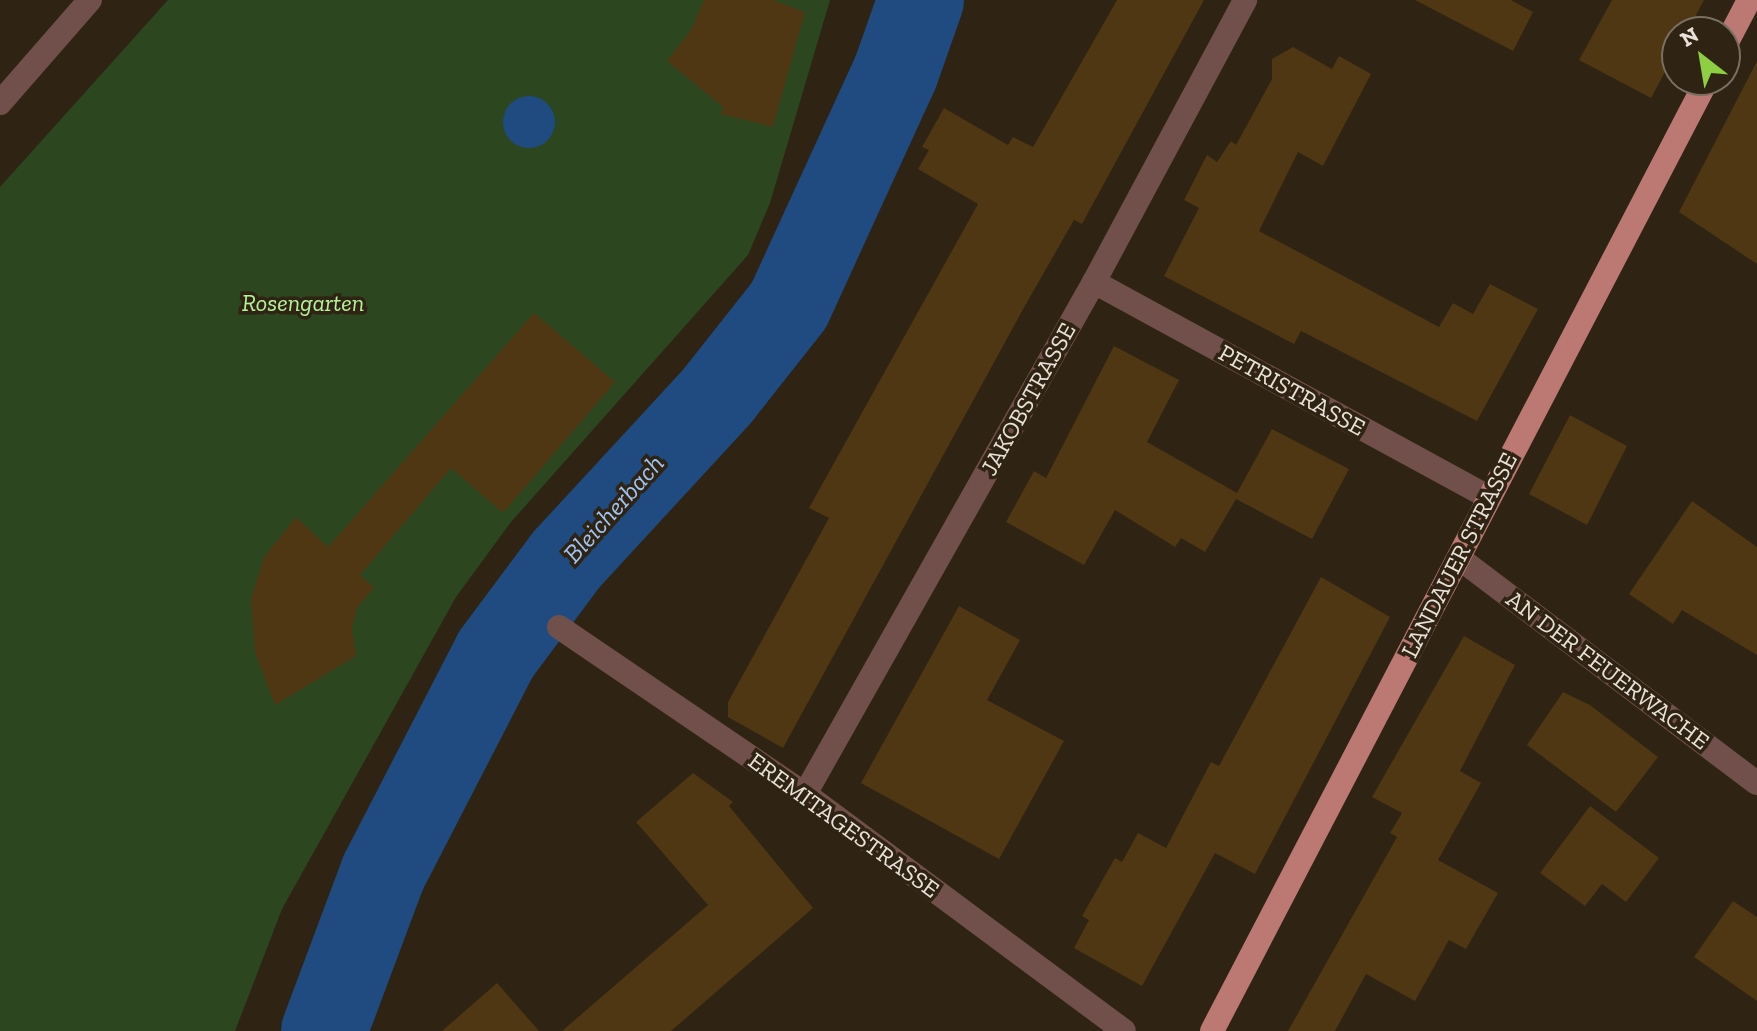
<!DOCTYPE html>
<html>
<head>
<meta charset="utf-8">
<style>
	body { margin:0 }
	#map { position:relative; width:1757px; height:1031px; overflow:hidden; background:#2f2313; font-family:"Zilla Slab",serif }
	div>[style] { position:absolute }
	.green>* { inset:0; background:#2c4720 }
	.water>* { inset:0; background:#1f4b80 }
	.round { border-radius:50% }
	.river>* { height:86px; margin:-43px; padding:0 43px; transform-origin:43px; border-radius:43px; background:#1f4b80 }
	.building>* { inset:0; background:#4e3712 }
	.minor>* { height:24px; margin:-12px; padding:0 12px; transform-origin:12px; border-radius:12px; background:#71504c }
	.major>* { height:24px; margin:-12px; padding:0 12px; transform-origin:12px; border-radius:12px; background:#bc7872 }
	span { translate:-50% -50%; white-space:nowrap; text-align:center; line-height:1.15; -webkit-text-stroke:7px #2f2313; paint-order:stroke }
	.park-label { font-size:24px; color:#b4f39b; font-style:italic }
	.street-label { font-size:24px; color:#eae2d8 }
	.water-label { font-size:26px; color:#9fc4f4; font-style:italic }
	.north { position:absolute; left:1661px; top:16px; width:80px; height:80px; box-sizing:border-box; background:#2f2313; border:2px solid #7a6f62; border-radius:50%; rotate:329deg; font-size:22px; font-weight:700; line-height:32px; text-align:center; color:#eae2d8 }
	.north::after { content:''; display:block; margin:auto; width:28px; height:36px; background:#8ece43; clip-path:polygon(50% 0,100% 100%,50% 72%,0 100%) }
</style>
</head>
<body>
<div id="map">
	<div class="green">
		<div style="clip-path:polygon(168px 0,830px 0,770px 203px,748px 255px,511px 522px,456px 597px,282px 909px,235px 1031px,0 1031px,0 187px)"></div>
	</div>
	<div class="water">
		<div class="round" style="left:503px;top:96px;width:52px;height:52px"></div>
	</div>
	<div class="river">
		<div style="left:324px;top:1031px;width:169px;rotate:-69.5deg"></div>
		<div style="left:383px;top:873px;width:246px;rotate:-62.7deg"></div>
		<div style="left:496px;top:654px;width:117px;rotate:-53.3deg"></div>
		<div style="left:566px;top:560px;width:224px;rotate:-47.3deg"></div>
		<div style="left:718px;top:395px;width:115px;rotate:-51.7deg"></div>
		<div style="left:789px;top:305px;width:254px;rotate:-65.4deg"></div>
		<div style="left:895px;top:74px;width:78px;rotate:-70.6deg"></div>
	</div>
	<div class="building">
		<div style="clip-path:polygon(704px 0,773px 0,805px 12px,773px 127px,721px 114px,723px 107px,667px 61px,691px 30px)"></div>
		<div style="clip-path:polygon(1117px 0,1204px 0,1082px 224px,1074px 220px,1026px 304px,783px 748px,728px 717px,728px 702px,829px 518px,809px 508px,978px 204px,918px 169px,929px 150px,922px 147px,944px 108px,1008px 145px,1013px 137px,1033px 147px)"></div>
		<div style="clip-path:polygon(1415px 0,1511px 0,1533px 12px,1513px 51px)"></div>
		<div style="clip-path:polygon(1612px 0,1704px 0,1687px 32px,1677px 32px,1677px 50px,1651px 98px,1579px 60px)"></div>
		<div style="clip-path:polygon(1293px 47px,1332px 69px,1339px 56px,1371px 74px,1323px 166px,1298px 152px,1259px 231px,1439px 327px,1453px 303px,1473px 314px,1490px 284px,1538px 309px,1477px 421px,1301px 331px,1294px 344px,1164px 276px,1199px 208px,1184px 200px,1207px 155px,1217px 162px,1231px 141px,1236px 145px,1272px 79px,1272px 59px)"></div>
		<div style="clip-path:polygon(1757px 61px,1757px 264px,1679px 212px)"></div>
		<div style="clip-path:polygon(534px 313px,615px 382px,503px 513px,451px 468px,360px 575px,374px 588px,357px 608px,352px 629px,356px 656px,275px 705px,255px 653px,251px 599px,264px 557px,296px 517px,328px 547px)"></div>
		<div style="clip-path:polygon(1114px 346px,1179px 380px,1147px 442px,1237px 493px,1272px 429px,1349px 469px,1312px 539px,1236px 499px,1205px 552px,1181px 538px,1175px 547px,1115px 510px,1084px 565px,1006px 522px,1034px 471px,1046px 478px)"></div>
		<div style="clip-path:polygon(1570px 415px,1627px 446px,1587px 525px,1529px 494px)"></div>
		<div style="clip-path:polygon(1692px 501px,1757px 547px,1757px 655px,1682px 610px,1673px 624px,1629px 594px)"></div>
		<div style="clip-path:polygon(1321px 577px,1390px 617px,1255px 874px,1215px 853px,1142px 986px,1074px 948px,1089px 920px,1082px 916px,1115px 858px,1122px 862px,1138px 833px,1166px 848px,1211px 762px,1219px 766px)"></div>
		<div style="clip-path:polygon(959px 606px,1020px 640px,987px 700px,1064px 741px,999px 859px,861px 783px)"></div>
		<div style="clip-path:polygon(1464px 636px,1515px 665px,1460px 771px,1481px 783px,1438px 860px,1498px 893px,1466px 949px,1449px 940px,1415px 1001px,1366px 974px,1335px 1031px,1288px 1031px,1397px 837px,1390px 833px,1402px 813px,1372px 797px)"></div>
		<div style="clip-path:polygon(1563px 692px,1590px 705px,1658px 757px,1616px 812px,1527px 745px)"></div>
		<div style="clip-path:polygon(693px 773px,733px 802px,729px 806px,813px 908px,671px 1031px,562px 1031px,708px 905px,636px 822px)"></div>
		<div style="clip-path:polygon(1590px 806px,1659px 858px,1626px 902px,1602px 884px,1585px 906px,1540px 873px)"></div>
		<div style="clip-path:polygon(1733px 901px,1757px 917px,1757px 1001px,1694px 957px)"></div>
		<div style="clip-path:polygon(497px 983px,539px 1031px,442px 1031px)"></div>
	</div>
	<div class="minor">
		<div style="left:0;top:103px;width:137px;rotate:-48.9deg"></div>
		<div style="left:1094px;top:282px;width:450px;rotate:28.6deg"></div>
		<div style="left:1459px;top:558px;width:373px;rotate:37.1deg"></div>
		<div style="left:559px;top:627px;width:297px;rotate:34.2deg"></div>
		<div style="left:805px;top:794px;width:397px;rotate:36.6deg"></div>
		<div style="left:805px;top:794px;width:588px;rotate:-60.56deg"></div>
		<div style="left:1094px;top:282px;width:320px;rotate:-61.8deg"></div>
	</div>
	<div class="major">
		<div style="left:1725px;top:46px;width:52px;rotate:-62.4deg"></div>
		<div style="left:1212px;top:1031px;width:1072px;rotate:-62.5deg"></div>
	</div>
	<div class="park-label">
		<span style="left:303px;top:303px">Rosengarten</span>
	</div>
	<div class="street-label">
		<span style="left:1292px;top:390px;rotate:29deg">PETRISTRASSE</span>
		<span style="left:1028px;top:399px;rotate:-61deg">JAKOBSTRASSE</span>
		<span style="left:1459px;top:555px;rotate:-63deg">LANDAUER STRASSE</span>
		<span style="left:1608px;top:670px;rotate:37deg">AN DER FEUERWACHE</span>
		<span style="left:844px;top:825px;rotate:36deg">EREMITAGESTRASSE</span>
	</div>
	<div class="water-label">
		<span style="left:614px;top:509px;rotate:-48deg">Bleicherbach</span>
	</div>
	<div class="north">N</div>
</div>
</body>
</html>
